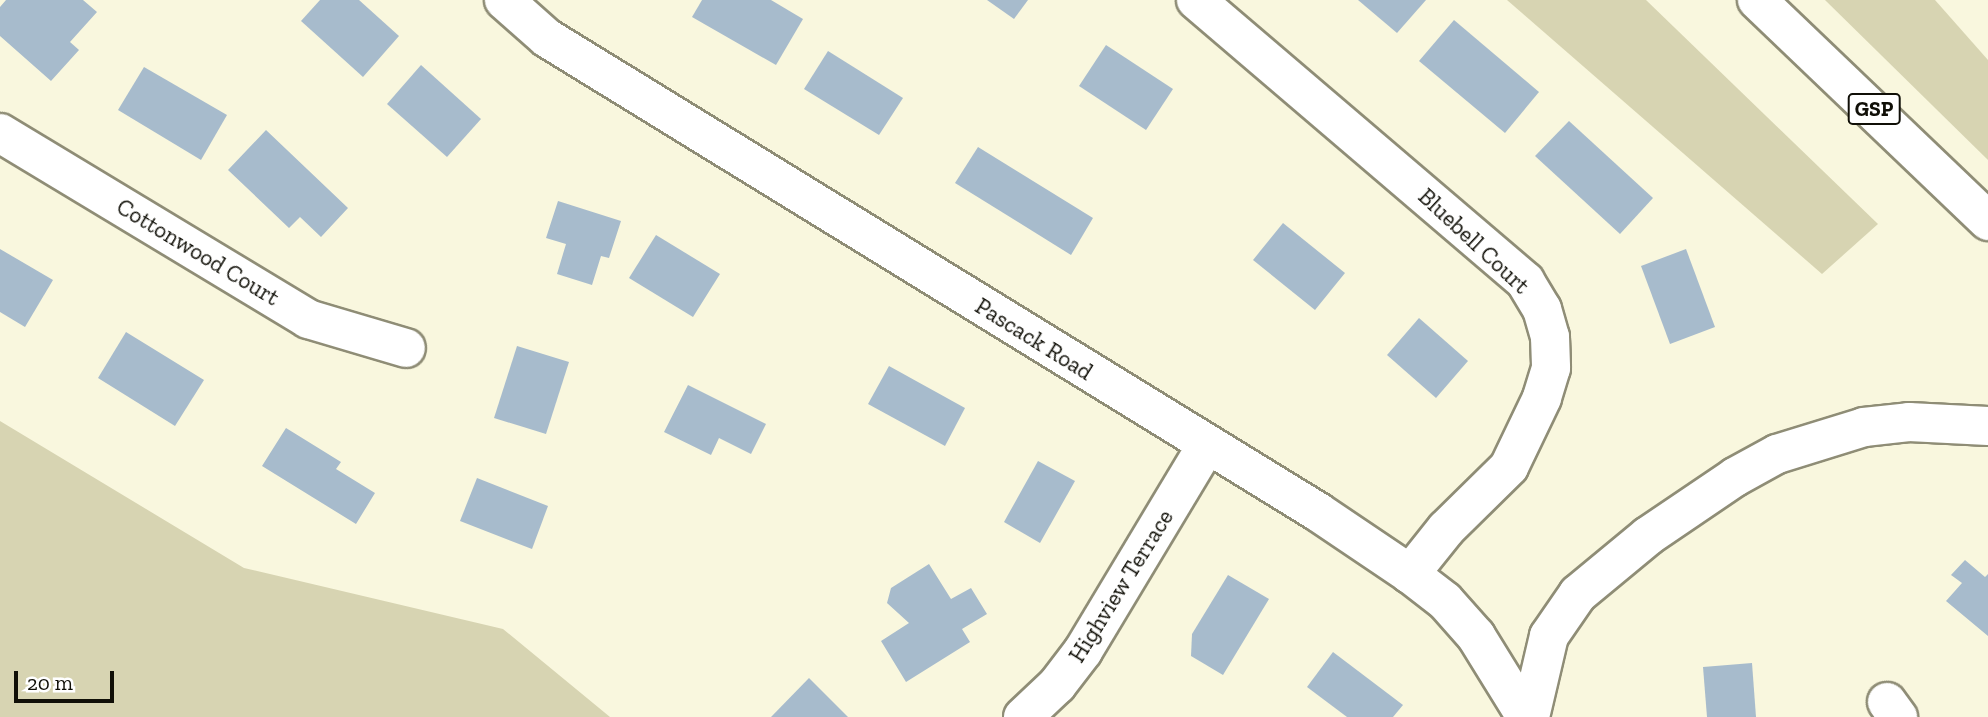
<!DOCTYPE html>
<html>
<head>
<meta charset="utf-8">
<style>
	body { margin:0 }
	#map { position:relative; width:1988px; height:717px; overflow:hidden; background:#f9f7de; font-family:"Zilla Slab",serif }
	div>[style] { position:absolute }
	.green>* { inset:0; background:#d7d4b2 }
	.building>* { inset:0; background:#a7bbcc }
	.roads { filter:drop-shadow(2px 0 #8f8d76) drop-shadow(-2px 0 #8f8d76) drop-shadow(0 2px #8f8d76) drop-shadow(0 -2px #8f8d76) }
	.minor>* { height:38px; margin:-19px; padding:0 19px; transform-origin:19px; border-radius:19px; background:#fff }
	.highway>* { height:38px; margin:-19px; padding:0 19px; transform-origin:19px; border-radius:19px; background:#fff }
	span { translate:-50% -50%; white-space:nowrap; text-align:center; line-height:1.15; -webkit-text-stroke:5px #fff; paint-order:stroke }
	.shield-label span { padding:2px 5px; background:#fff; border:2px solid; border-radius:5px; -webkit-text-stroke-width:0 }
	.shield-label { font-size:21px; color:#100f07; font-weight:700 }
	.street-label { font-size:23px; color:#100f07 }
	.scale { position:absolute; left:14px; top:671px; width:100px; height:32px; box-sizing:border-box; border:4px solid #100f07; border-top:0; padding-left:9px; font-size:21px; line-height:24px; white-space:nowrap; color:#100f07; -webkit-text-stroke:5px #fff; paint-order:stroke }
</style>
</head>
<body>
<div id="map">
	<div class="green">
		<div style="clip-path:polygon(1507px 0,1646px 0,1878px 224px,1822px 274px)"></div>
		<div style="clip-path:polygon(1825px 0,1935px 0,1988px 60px,1988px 160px)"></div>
		<div style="clip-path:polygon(0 421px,244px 568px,503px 629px,610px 717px,0 717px)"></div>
	</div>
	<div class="building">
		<div style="clip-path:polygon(6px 0,83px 0,97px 12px,70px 42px,79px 50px,51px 81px,0 36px,0 7px)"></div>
		<div style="clip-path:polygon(320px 0,359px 0,399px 36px,363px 77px,301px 21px)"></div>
		<div style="clip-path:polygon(702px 0,771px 0,803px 19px,776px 65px,692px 17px)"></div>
		<div style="clip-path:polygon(987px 0,1028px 0,1014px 19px)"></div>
		<div style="clip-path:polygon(1358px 0,1426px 0,1397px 33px)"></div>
		<div style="clip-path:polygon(1454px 20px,1539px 92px,1505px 133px,1419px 61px)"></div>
		<div style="clip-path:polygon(1106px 45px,1173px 89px,1146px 130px,1079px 86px)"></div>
		<div style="clip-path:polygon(828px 51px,903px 98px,879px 135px,804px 89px)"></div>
		<div style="clip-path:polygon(421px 65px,481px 119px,447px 157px,387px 104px)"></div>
		<div style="clip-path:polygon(144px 67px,227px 115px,201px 160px,118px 110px)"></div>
		<div style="clip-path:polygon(1569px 121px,1653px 198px,1620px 234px,1535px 156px)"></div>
		<div style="clip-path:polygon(266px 130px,348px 208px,321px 237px,300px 217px,289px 228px,228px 170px)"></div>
		<div style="clip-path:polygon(978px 147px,1093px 218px,1071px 255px,955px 183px)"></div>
		<div style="clip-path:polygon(558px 201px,621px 221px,609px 258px,601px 256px,592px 285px,557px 274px,566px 244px,546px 238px)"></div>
		<div style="clip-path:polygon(1283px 223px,1345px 273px,1315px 310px,1253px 260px)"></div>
		<div style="clip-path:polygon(656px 235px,720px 274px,693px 317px,629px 278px)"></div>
		<div style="clip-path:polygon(0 249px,53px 280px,25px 327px,0 312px)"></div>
		<div style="clip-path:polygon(1686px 249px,1715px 327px,1670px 344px,1641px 266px)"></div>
		<div style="clip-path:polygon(1419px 318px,1468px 361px,1436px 398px,1387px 355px)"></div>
		<div style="clip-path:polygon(126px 332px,204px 380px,175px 426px,98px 378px)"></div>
		<div style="clip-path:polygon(517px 346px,569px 362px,546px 434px,494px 418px)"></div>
		<div style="clip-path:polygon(889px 366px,965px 408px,945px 446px,868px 404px)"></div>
		<div style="clip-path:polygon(688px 385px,766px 424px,751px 454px,719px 438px,711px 455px,664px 432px)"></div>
		<div style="clip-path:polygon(286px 428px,341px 462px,336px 469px,375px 493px,356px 524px,262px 466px)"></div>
		<div style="clip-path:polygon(1038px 461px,1075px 481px,1040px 543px,1004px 522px)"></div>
		<div style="clip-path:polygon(477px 478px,548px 506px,532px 549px,460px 521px)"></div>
		<div style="clip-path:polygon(1965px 560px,1985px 577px,1988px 574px,1988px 636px,1946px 601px,1962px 583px,1951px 575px)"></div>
		<div style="clip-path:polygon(929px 564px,951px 599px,971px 588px,987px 614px,962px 629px,970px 642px,906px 682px,881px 641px,909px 623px,887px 603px,891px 588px)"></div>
		<div style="clip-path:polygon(1228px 575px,1269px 599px,1223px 675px,1191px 656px,1192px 634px)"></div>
		<div style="clip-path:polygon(1333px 652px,1403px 705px,1393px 717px,1347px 717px,1307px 687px)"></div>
		<div style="clip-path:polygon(1752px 663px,1756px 717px,1707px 717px,1703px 667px)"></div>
		<div style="clip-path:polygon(809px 678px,848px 717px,771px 717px)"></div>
	</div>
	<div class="roads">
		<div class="minor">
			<div style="left:504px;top:0;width:57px;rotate:41.5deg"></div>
			<div style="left:547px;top:38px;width:905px;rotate:31.58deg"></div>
			<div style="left:1318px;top:512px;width:111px;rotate:34deg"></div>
			<div style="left:1410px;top:574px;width:44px;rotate:37.6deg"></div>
			<div style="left:1445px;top:601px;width:47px;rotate:48.5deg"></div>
			<div style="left:1476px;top:636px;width:95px;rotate:58.3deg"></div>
			<div style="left:1196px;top:0;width:433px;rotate:40.5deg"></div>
			<div style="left:1525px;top:281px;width:33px;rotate:59deg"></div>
			<div style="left:1542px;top:309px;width:29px;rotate:74deg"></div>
			<div style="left:1550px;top:337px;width:31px;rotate:88deg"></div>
			<div style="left:1551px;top:368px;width:31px;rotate:107deg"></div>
			<div style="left:1542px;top:398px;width:76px;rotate:115.6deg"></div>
			<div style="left:1509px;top:467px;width:88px;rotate:135.5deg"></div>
			<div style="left:1446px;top:529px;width:58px;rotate:128.7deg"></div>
			<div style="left:0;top:133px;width:360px;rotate:31.1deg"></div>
			<div style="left:308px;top:319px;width:102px;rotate:16.5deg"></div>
			<div style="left:1887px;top:702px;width:19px;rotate:54deg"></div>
			<div style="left:1023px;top:717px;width:47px;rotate:-43.3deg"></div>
			<div style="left:1057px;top:685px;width:43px;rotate:-52.6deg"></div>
			<div style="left:1083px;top:651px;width:240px;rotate:-59deg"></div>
		</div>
		<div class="highway">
			<div style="left:1757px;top:0;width:320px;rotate:43.7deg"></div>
			<div style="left:1530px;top:717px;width:83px;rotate:-76.8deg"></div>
			<div style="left:1549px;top:636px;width:51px;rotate:-55.4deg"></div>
			<div style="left:1578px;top:594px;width:91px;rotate:-39.6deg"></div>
			<div style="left:1648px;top:536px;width:105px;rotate:-34.1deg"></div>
			<div style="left:1735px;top:477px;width:48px;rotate:-28.7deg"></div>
			<div style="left:1777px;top:454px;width:91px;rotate:-17.2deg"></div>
			<div style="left:1864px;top:427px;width:45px;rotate:-6.3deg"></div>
			<div style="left:1909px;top:422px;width:79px;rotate:2.9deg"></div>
		</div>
	</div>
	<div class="shield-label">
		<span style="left:1874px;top:109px">GSP</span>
	</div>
	<div class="street-label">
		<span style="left:1474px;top:241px;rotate:43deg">Bluebell Court</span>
		<span style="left:198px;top:252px;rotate:31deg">Cottonwood Court</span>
		<span style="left:1034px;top:339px;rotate:32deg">Pascack Road</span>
		<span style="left:1121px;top:586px;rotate:-58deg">Highview Terrace</span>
	</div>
	<div class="scale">20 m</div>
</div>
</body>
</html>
